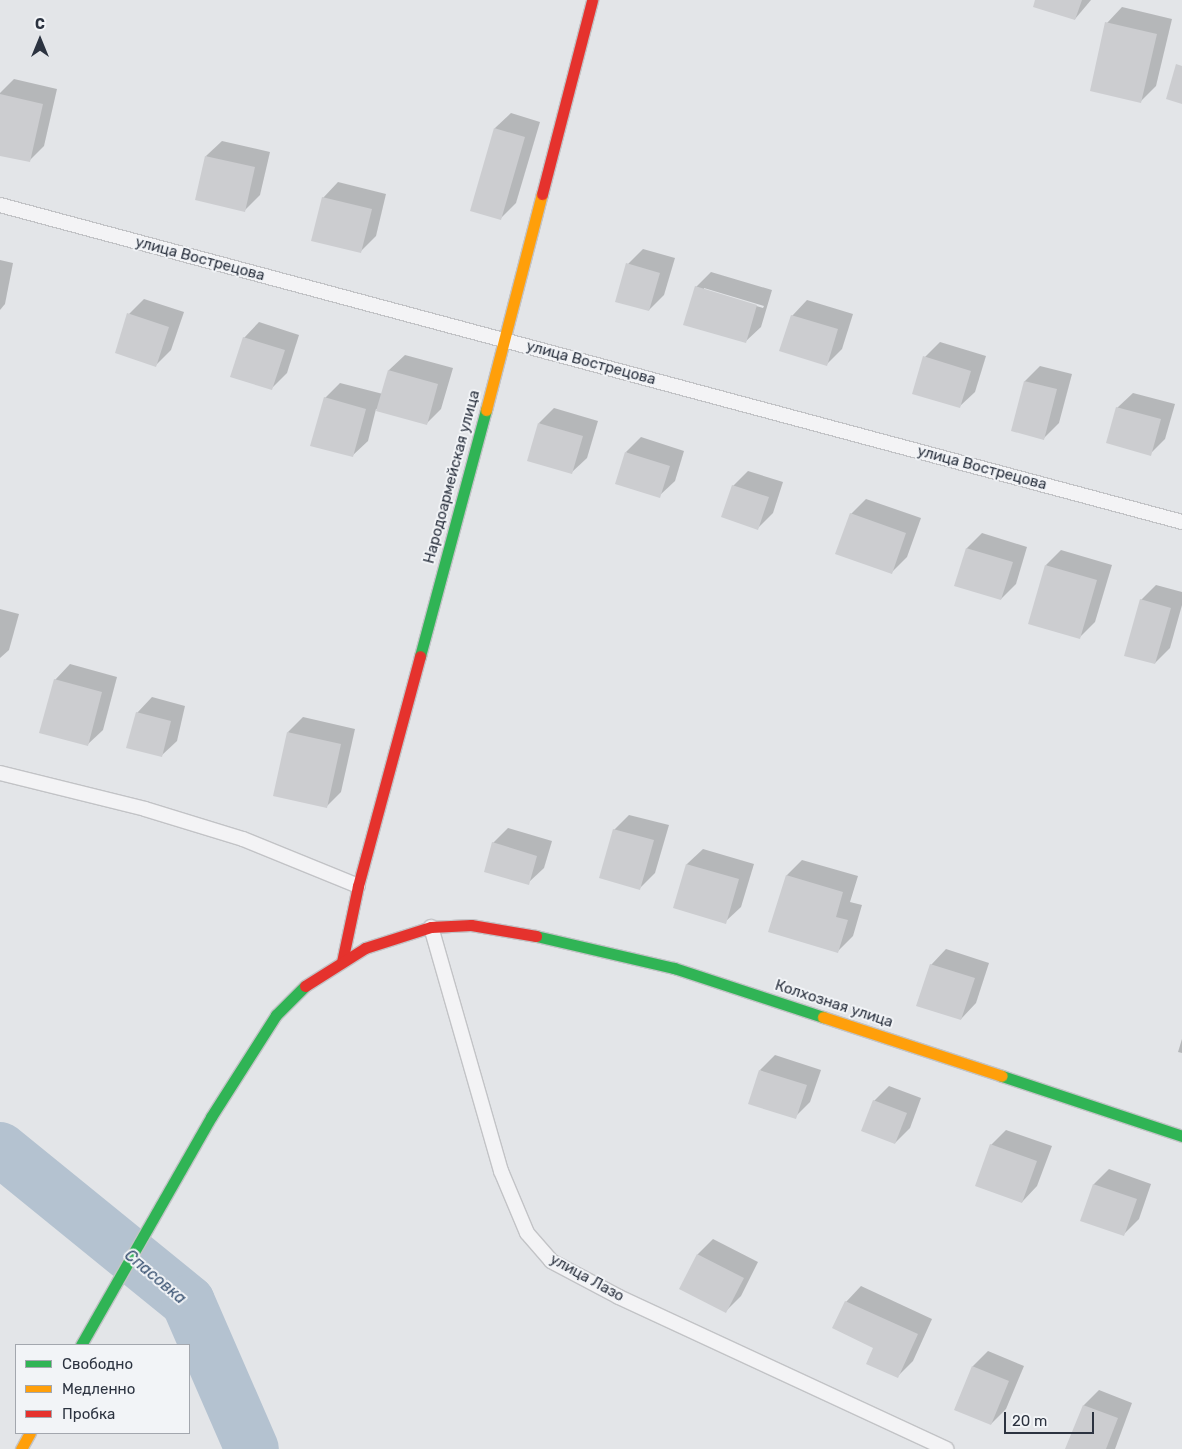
<!DOCTYPE html>
<html>
<head>
<meta charset="utf-8">
<style>
	body { margin:0 }
	#map { position:relative; width:1182px; height:1449px; overflow:hidden; background:#e3e5e8; font-family:Rubik,sans-serif }
	div>[style] { position:absolute }
	.shadow>* { inset:0; background:#0003 }
	.river>* { height:54px; margin:-27px; padding:0 27px; transform-origin:27px; border-radius:27px; background:#b4c2d0 }
	.building>* { inset:0; background:#cccdd0 }
	.roads { filter:drop-shadow(1px 0 #c2c3c6) drop-shadow(-1px 0 #c2c3c6) drop-shadow(0 1px #c2c3c6) drop-shadow(0 -1px #c2c3c6) }
	.lane>* { height:14px; margin:-7px; padding:0 7px; transform-origin:7px; border-radius:7px; background:#f3f3f5 }
	.fast>* { height:11px; margin:-5.5px; padding:0 5.5px; transform-origin:5.5px; border-radius:5.5px; background:#30b455 }
	.slow>* { height:11px; margin:-5.5px; padding:0 5.5px; transform-origin:5.5px; border-radius:5.5px; background:#ff9f0a }
	.jam>* { height:11px; margin:-5.5px; padding:0 5.5px; transform-origin:5.5px; border-radius:5.5px; background:#e5322d }
	span { translate:-50% -50%; white-space:nowrap; text-align:center; line-height:1.15; -webkit-text-stroke:4px #f2f4f7; paint-order:stroke }
	.street-label { font-size:15px; color:#2c3340 }
	.water-label { font-size:16px; color:#395271; font-style:italic }
	.legend { position:absolute; left:15px; top:1344px; width:175px; height:90px; box-sizing:border-box; background:#f2f4f7; border:1px solid #a3a7ae; margin:0; padding:6px 9px; list-style:none; font-size:15px; color:#2c3340 }
	.legend li { display:flex; align-items:center; gap:10px; height:25px }
	.legend b { width:25px; border:1px solid #a3a7ae }
	.north { position:absolute; left:15px; top:15px; width:50px; height:50px; -webkit-text-stroke:4px #f2f4f7; paint-order:stroke; rotate:0deg; font-size:14px; font-weight:700; line-height:20px; text-align:center; color:#2c3340 }
	.north::after { content:''; display:block; margin:auto; width:18px; height:22px; background:#2c3340; clip-path:polygon(50% 0,100% 100%,50% 72%,0 100%) }
	.scale { position:absolute; left:1004px; top:1412px; width:90px; height:22px; box-sizing:border-box; border:2px solid #2c3340; border-top:0; padding-left:6px; font-size:15px; line-height:18px; white-space:nowrap; color:#2c3340; -webkit-text-stroke:4px #f2f4f7; paint-order:stroke }
</style>
</head>
<body>
<div id="map">
	<div class="shadow">
		<div style="clip-path:polygon(1037px 0,1091px 0,1075px 19px)"></div>
		<div style="clip-path:polygon(1122px 7px,1172px 19px,1156px 86px,1141px 101px,1107px 23px)"></div>
		<div style="clip-path:polygon(14px 79px,57px 89px,44px 146px,29px 161px,0 154px,0 93px)"></div>
		<div style="clip-path:polygon(511px 113px,540px 122px,516px 203px,501px 218px,495px 128px)"></div>
		<div style="clip-path:polygon(222px 141px,270px 152px,260px 195px,245px 210px,206px 156px)"></div>
		<div style="clip-path:polygon(338px 182px,386px 194px,376px 236px,361px 251px,323px 198px)"></div>
		<div style="clip-path:polygon(643px 249px,675px 258px,664px 295px,649px 310px,628px 264px)"></div>
		<div style="clip-path:polygon(0 260px,13px 263px,5px 304px,0 310px)"></div>
		<div style="clip-path:polygon(evenodd,711px 272px,772px 290px,761px 327px,745px 342px,696px 287px,711px 272px,704px 288px,764px 306px,763px 308px,704px 290px,704px 288px)"></div>
		<div style="clip-path:polygon(144px 299px,184px 312px,171px 350px,156px 365px,129px 314px)"></div>
		<div style="clip-path:polygon(807px 300px,853px 314px,842px 349px,826px 365px,792px 316px)"></div>
		<div style="clip-path:polygon(259px 322px,299px 335px,287px 373px,271px 389px,244px 338px)"></div>
		<div style="clip-path:polygon(940px 342px,986px 356px,975px 392px,959px 407px,925px 357px)"></div>
		<div style="clip-path:polygon(405px 355px,453px 368px,441px 409px,426px 424px,376px 409px,368px 441px,352px 456px,325px 398px,340px 383px,383px 394px,389px 370px)"></div>
		<div style="clip-path:polygon(1040px 366px,1072px 374px,1059px 423px,1044px 438px,1012px 430px,1025px 381px)"></div>
		<div style="clip-path:polygon(1133px 393px,1175px 404px,1165px 439px,1150px 454px,1117px 408px)"></div>
		<div style="clip-path:polygon(554px 408px,598px 421px,587px 458px,571px 473px,539px 423px)"></div>
		<div style="clip-path:polygon(641px 437px,684px 451px,675px 481px,659px 496px,626px 452px)"></div>
		<div style="clip-path:polygon(748px 471px,783px 482px,773px 513px,758px 528px,733px 486px)"></div>
		<div style="clip-path:polygon(866px 499px,921px 518px,907px 557px,892px 572px,851px 514px)"></div>
		<div style="clip-path:polygon(982px 533px,1027px 547px,1016px 584px,1001px 599px,956px 585px,967px 548px)"></div>
		<div style="clip-path:polygon(1061px 550px,1112px 565px,1095px 622px,1080px 637px,1046px 565px)"></div>
		<div style="clip-path:polygon(1156px 585px,1182px 592px,1182px 605px,1170px 648px,1155px 663px,1141px 600px)"></div>
		<div style="clip-path:polygon(0 609px,19px 614px,9px 650px,0 658px)"></div>
		<div style="clip-path:polygon(70px 664px,117px 677px,103px 730px,87px 745px,55px 680px)"></div>
		<div style="clip-path:polygon(152px 697px,185px 706px,177px 741px,161px 756px,137px 713px)"></div>
		<div style="clip-path:polygon(303px 717px,355px 729px,341px 792px,326px 807px,288px 732px)"></div>
		<div style="clip-path:polygon(629px 815px,669px 825px,655px 873px,640px 888px,614px 830px)"></div>
		<div style="clip-path:polygon(508px 828px,552px 841px,544px 868px,528px 883px,493px 843px)"></div>
		<div style="clip-path:polygon(703px 849px,754px 864px,741px 907px,725px 922px,675px 907px,687px 864px)"></div>
		<div style="clip-path:polygon(802px 860px,858px 876px,850px 902px,862px 905px,853px 936px,838px 951px,770px 931px,787px 875px)"></div>
		<div style="clip-path:polygon(946px 949px,989px 963px,976px 1003px,961px 1019px,931px 965px)"></div>
		<div style="clip-path:polygon(1182px 1039px,1182px 1053px,1178px 1052px)"></div>
		<div style="clip-path:polygon(775px 1055px,821px 1070px,810px 1102px,795px 1117px,760px 1070px)"></div>
		<div style="clip-path:polygon(889px 1086px,921px 1098px,910px 1128px,895px 1143px,874px 1101px)"></div>
		<div style="clip-path:polygon(1006px 1130px,1052px 1146px,1037px 1186px,1022px 1202px,991px 1145px)"></div>
		<div style="clip-path:polygon(1109px 1169px,1151px 1184px,1139px 1219px,1124px 1234px,1082px 1220px,1094px 1184px)"></div>
		<div style="clip-path:polygon(713px 1239px,758px 1262px,741px 1296px,726px 1311px,681px 1288px,698px 1254px)"></div>
		<div style="clip-path:polygon(861px 1286px,932px 1319px,913px 1361px,897px 1377px,846px 1302px)"></div>
		<div style="clip-path:polygon(988px 1351px,1024px 1366px,1006px 1409px,991px 1424px,955px 1409px,973px 1366px)"></div>
		<div style="clip-path:polygon(1099px 1390px,1132px 1403px,1115px 1449px,1067px 1449px,1084px 1405px)"></div>
	</div>
	<div class="river">
		<div style="left:0;top:1149px;width:242px;rotate:39.1deg"></div>
		<div style="left:188px;top:1302px;width:160px;rotate:66.5deg"></div>
	</div>
	<div class="building">
		<div style="clip-path:polygon(1035px 0,1082px 0,1075px 20px,1033px 7px)"></div>
		<div style="clip-path:polygon(1105px 22px,1157px 34px,1141px 103px,1090px 91px)"></div>
		<div style="clip-path:polygon(1176px 64px,1182px 66px,1182px 104px,1166px 99px)"></div>
		<div style="clip-path:polygon(0 94px,43px 104px,30px 162px,0 156px)"></div>
		<div style="clip-path:polygon(494px 128px,525px 137px,501px 220px,470px 211px)"></div>
		<div style="clip-path:polygon(205px 156px,255px 167px,245px 212px,195px 200px)"></div>
		<div style="clip-path:polygon(322px 197px,372px 209px,361px 253px,311px 241px)"></div>
		<div style="clip-path:polygon(626px 263px,660px 273px,649px 311px,615px 302px)"></div>
		<div style="clip-path:polygon(695px 286px,757px 305px,746px 343px,683px 325px)"></div>
		<div style="clip-path:polygon(127px 313px,169px 327px,156px 367px,115px 353px)"></div>
		<div style="clip-path:polygon(791px 315px,838px 329px,827px 366px,779px 351px)"></div>
		<div style="clip-path:polygon(243px 337px,285px 350px,272px 390px,230px 377px)"></div>
		<div style="clip-path:polygon(923px 356px,971px 371px,960px 408px,912px 394px)"></div>
		<div style="clip-path:polygon(388px 370px,438px 384px,427px 425px,376px 411px)"></div>
		<div style="clip-path:polygon(1024px 381px,1057px 389px,1044px 440px,1011px 431px)"></div>
		<div style="clip-path:polygon(324px 397px,366px 409px,353px 457px,310px 446px)"></div>
		<div style="clip-path:polygon(1116px 407px,1161px 419px,1151px 456px,1106px 443px)"></div>
		<div style="clip-path:polygon(538px 423px,583px 436px,572px 474px,527px 461px)"></div>
		<div style="clip-path:polygon(625px 452px,670px 466px,660px 498px,615px 484px)"></div>
		<div style="clip-path:polygon(732px 485px,769px 497px,758px 530px,721px 517px)"></div>
		<div style="clip-path:polygon(850px 513px,906px 533px,892px 574px,835px 554px)"></div>
		<div style="clip-path:polygon(966px 548px,1013px 562px,1001px 600px,954px 586px)"></div>
		<div style="clip-path:polygon(1045px 565px,1097px 580px,1080px 639px,1028px 624px)"></div>
		<div style="clip-path:polygon(1140px 599px,1171px 608px,1155px 664px,1124px 656px)"></div>
		<div style="clip-path:polygon(54px 679px,102px 692px,88px 746px,39px 733px)"></div>
		<div style="clip-path:polygon(136px 712px,171px 721px,162px 757px,126px 748px)"></div>
		<div style="clip-path:polygon(287px 732px,341px 744px,327px 808px,273px 796px)"></div>
		<div style="clip-path:polygon(613px 829px,654px 840px,640px 890px,599px 878px)"></div>
		<div style="clip-path:polygon(492px 842px,537px 856px,529px 885px,484px 872px)"></div>
		<div style="clip-path:polygon(686px 864px,739px 879px,726px 924px,673px 908px)"></div>
		<div style="clip-path:polygon(786px 875px,843px 892px,836px 917px,848px 920px,838px 953px,768px 932px)"></div>
		<div style="clip-path:polygon(930px 964px,975px 978px,961px 1020px,916px 1006px)"></div>
		<div style="clip-path:polygon(759px 1070px,807px 1085px,796px 1119px,748px 1104px)"></div>
		<div style="clip-path:polygon(873px 1100px,907px 1113px,895px 1144px,861px 1131px)"></div>
		<div style="clip-path:polygon(990px 1144px,1037px 1161px,1022px 1203px,975px 1186px)"></div>
		<div style="clip-path:polygon(1093px 1184px,1137px 1199px,1124px 1236px,1080px 1221px)"></div>
		<div style="clip-path:polygon(697px 1254px,744px 1278px,726px 1313px,679px 1289px)"></div>
		<div style="clip-path:polygon(845px 1301px,918px 1334px,898px 1378px,866px 1364px,873px 1348px,832px 1328px)"></div>
		<div style="clip-path:polygon(972px 1366px,1009px 1381px,991px 1425px,954px 1410px)"></div>
		<div style="clip-path:polygon(1083px 1405px,1118px 1418px,1106px 1449px,1065px 1449px)"></div>
	</div>
	<div class="roads">
		<div class="lane">
			<div style="left:0;top:205px;width:1224px;rotate:15.01deg"></div>
			<div style="left:0;top:773px;width:149px;rotate:13.9deg"></div>
			<div style="left:145px;top:809px;width:102px;rotate:17deg"></div>
			<div style="left:243px;top:839px;width:124px;rotate:22.2deg"></div>
			<div style="left:431px;top:927px;width:254px;rotate:74deg"></div>
			<div style="left:501px;top:1171px;width:67px;rotate:67.2deg"></div>
			<div style="left:527px;top:1233px;width:37px;rotate:49deg"></div>
			<div style="left:551px;top:1261px;width:77px;rotate:27.9deg"></div>
			<div style="left:619px;top:1297px;width:361px;rotate:24.9deg"></div>
		</div>
		<div class="fast">
			<div style="left:420px;top:656px;width:255px;rotate:-75deg"></div>
			<div style="left:536px;top:936px;width:142px;rotate:13.1deg"></div>
			<div style="left:674px;top:968px;width:157px;rotate:18.2deg"></div>
			<div style="left:1002px;top:1076px;width:190px;rotate:18.4deg"></div>
			<div style="left:81px;top:1345px;width:262px;rotate:-60.3deg"></div>
			<div style="left:211px;top:1117px;width:121px;rotate:-57.5deg"></div>
			<div style="left:276px;top:1015px;width:41px;rotate:-45deg"></div>
		</div>
		<div class="slow">
			<div style="left:486px;top:410px;width:223px;rotate:-75.5deg"></div>
			<div style="left:823px;top:1017px;width:188px;rotate:18.2deg"></div>
			<div style="left:21px;top:1449px;width:18px;rotate:-61deg"></div>
		</div>
		<div class="jam">
			<div style="left:542px;top:194px;width:200px;rotate:-75.5deg"></div>
			<div style="left:342px;top:962px;width:78px;rotate:-78.1deg"></div>
			<div style="left:358px;top:886px;width:238px;rotate:-74.9deg"></div>
			<div style="left:305px;top:986px;width:71px;rotate:-32.3deg"></div>
			<div style="left:365px;top:948px;width:69px;rotate:-17.7deg"></div>
			<div style="left:431px;top:927px;width:40px;rotate:-2.9deg"></div>
			<div style="left:471px;top:925px;width:66px;rotate:9.6deg"></div>
		</div>
	</div>
	<div class="street-label">
		<span style="left:200px;top:259px;rotate:15deg">улица Вострецова</span>
		<span style="left:591px;top:363px;rotate:15deg">улица Вострецова</span>
		<span style="left:982px;top:468px;rotate:15deg">улица Вострецова</span>
		<span style="left:452px;top:477px;rotate:-75deg">Народоармейская улица</span>
		<span style="left:834px;top:1004px;rotate:18deg">Колхозная улица</span>
		<span style="left:587px;top:1278px;rotate:29deg">улица Лазо</span>
	</div>
	<div class="water-label">
		<span style="left:155px;top:1277px;rotate:40deg">Спасовка</span>
	</div>
	<ul class="legend">
	<li><b style="height:6px;background:#30b455"></b>Свободно</li>
	<li><b style="height:6px;background:#ff9f0a"></b>Медленно</li>
	<li><b style="height:6px;background:#e5322d"></b>Пробка</li>
	</ul>
	<div class="north">С</div>
	<div class="scale">20 m</div>
</div>
</body>
</html>
